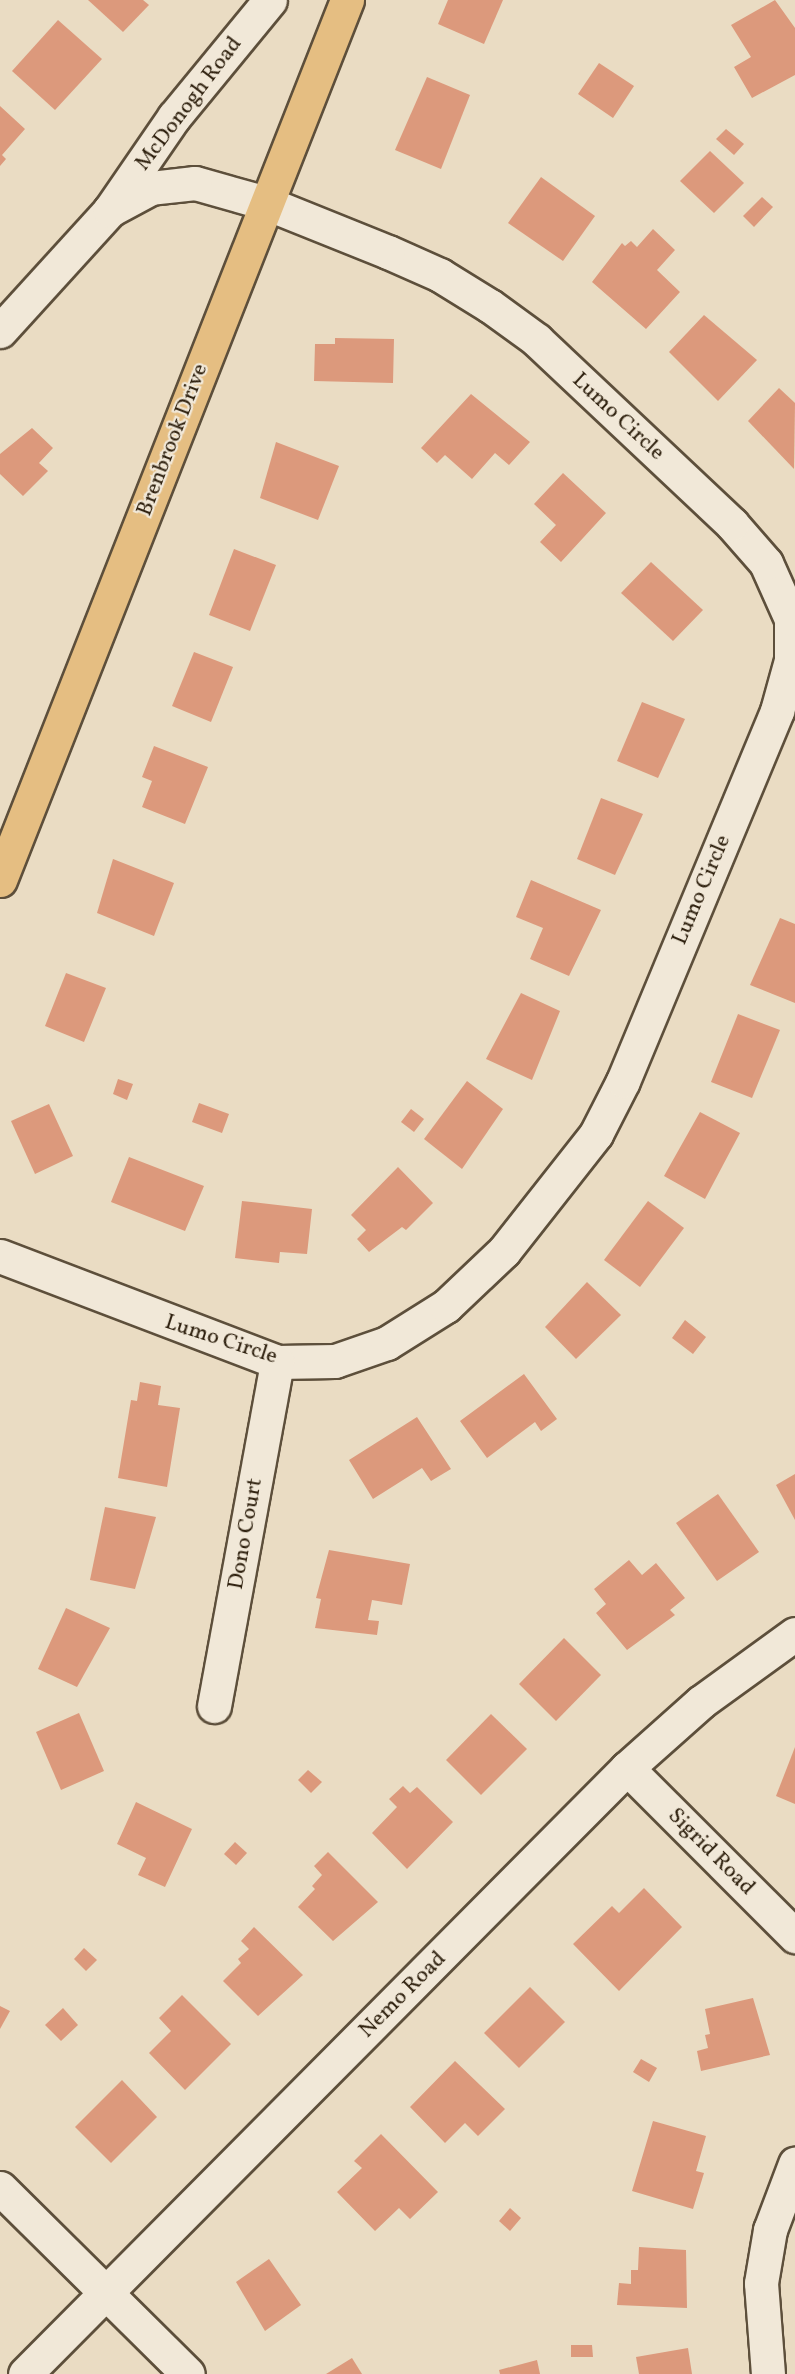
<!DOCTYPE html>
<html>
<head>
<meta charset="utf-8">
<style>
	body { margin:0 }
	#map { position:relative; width:795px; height:2374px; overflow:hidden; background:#eadcc3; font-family:Vollkorn,serif }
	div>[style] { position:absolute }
	.building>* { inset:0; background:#dc997c }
	.roads { filter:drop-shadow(2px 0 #5d4f3b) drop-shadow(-2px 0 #5d4f3b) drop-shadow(0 2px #5d4f3b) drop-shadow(0 -2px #5d4f3b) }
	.minor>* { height:33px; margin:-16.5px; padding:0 16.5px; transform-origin:16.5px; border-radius:16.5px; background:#f1e8d8 }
	.major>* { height:33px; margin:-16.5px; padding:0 16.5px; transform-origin:16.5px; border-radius:16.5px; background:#e5be82 }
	span { translate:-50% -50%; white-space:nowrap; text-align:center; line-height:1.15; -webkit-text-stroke:4.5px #f1e8d8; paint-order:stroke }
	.street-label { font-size:22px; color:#2e200e }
</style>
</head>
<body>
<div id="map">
	<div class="building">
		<div style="clip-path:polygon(88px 0,143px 0,149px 5px,123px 32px)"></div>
		<div style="clip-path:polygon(448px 0,503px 0,484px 44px,438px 24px)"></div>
		<div style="clip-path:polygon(775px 0,795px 28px,795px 75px,752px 98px,734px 67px,751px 57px,731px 25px)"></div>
		<div style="clip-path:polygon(58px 20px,102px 59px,55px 110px,12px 71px)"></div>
		<div style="clip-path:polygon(599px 63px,634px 86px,613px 118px,578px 94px)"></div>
		<div style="clip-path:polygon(427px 77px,470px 95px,441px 169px,395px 150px)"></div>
		<div style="clip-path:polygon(0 106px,25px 129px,2px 155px,6px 159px,0 166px)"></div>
		<div style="clip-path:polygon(726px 129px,744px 144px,734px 155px,716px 139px)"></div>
		<div style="clip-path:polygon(710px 151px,744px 183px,714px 213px,680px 181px)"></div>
		<div style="clip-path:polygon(541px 177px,595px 216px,563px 261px,508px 223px)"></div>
		<div style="clip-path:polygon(762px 197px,773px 207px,754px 227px,743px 216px)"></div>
		<div style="clip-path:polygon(653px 229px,675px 250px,657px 270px,680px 292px,646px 329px,592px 282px,622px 243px,625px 246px,631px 241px,637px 247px)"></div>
		<div style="clip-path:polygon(704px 315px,757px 360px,718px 401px,669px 352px)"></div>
		<div style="clip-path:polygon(335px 338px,394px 339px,393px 383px,314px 381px,315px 344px,335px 344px)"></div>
		<div style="clip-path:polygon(779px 388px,795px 403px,794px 469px,748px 421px)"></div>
		<div style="clip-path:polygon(471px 394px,530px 442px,509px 465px,495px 453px,472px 479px,445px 455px,437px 463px,421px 448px)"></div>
		<div style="clip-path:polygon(32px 428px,53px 448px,39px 463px,48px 471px,23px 496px,0 474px,0 454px)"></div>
		<div style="clip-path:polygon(276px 442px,339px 466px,318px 520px,260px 498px)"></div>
		<div style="clip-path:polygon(563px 473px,606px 513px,561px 562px,540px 542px,556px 525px,534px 504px)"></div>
		<div style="clip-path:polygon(234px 549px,276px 565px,250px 631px,209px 615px)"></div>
		<div style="clip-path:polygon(651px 562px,703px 610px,673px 641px,621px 593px)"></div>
		<div style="clip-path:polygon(194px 652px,233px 667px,211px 722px,172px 706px)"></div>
		<div style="clip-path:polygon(642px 702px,685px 719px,658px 778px,617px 761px)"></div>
		<div style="clip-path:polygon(154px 746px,208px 767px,185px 824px,142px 807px,152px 781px,142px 777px)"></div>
		<div style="clip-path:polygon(601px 798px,643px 814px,615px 875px,577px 859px)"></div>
		<div style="clip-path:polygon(113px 859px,174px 883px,154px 936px,97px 913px)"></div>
		<div style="clip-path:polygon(531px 880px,601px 910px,569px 976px,530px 959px,543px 928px,516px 917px)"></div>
		<div style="clip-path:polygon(780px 918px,795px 924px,795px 1003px,750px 985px)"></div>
		<div style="clip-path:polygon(66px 973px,106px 988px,84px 1042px,45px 1026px)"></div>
		<div style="clip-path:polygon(521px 993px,560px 1011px,532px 1080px,486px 1059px)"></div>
		<div style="clip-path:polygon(738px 1014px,780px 1030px,752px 1098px,711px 1082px)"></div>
		<div style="clip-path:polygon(118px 1079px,133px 1084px,127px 1100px,113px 1094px)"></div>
		<div style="clip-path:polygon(467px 1081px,503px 1109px,462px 1169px,424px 1139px)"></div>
		<div style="clip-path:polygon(199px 1103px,229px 1114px,222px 1133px,192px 1122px)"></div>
		<div style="clip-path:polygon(49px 1104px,73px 1156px,35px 1174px,11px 1121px)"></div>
		<div style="clip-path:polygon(411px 1109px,424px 1119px,414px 1132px,401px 1122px)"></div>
		<div style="clip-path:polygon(700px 1112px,740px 1133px,705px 1199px,664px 1176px)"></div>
		<div style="clip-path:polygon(129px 1157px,204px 1186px,185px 1231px,111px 1202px)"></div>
		<div style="clip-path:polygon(398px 1167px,433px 1203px,406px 1230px,402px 1227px,369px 1252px,357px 1239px,366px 1230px,351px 1215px)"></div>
		<div style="clip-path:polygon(242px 1201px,312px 1209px,307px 1254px,280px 1252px,279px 1263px,235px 1258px)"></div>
		<div style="clip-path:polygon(648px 1201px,684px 1228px,640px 1287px,604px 1260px)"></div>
		<div style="clip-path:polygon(587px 1282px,621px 1315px,576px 1359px,545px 1327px)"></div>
		<div style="clip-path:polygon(685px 1320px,706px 1337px,693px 1354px,672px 1338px)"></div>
		<div style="clip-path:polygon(524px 1374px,557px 1419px,541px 1431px,535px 1422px,487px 1458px,460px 1421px)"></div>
		<div style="clip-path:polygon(140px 1382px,161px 1386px,158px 1405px,180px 1408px,167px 1487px,118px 1478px,131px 1400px,137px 1401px)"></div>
		<div style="clip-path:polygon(417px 1417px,451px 1469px,431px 1481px,422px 1468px,373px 1499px,349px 1460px)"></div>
		<div style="clip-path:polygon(795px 1474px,795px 1520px,776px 1485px)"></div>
		<div style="clip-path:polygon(718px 1494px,759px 1552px,717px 1581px,676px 1523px)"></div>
		<div style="clip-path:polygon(105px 1507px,156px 1517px,135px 1589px,90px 1580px)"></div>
		<div style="clip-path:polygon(329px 1550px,410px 1564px,402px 1605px,372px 1600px,368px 1620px,379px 1621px,377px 1635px,315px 1628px,321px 1599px,316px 1598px)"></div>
		<div style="clip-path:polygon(629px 1560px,642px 1575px,656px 1563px,685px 1598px,670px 1610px,675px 1615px,627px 1650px,596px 1613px,606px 1604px,594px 1589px)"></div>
		<div style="clip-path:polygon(66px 1608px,110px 1628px,77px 1687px,38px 1669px)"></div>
		<div style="clip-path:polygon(564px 1638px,601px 1675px,556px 1721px,519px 1684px)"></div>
		<div style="clip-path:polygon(79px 1713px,104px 1771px,61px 1790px,36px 1732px)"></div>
		<div style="clip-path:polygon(491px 1714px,527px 1749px,481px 1795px,446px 1760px)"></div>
		<div style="clip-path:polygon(795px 1747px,795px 1804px,776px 1796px)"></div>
		<div style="clip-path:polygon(308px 1770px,322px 1782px,311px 1793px,298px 1780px)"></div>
		<div style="clip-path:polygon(403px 1786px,410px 1793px,417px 1787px,453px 1822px,407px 1869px,372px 1833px,397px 1807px,389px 1799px)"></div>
		<div style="clip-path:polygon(136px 1802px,192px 1829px,165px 1887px,138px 1875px,146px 1858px,117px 1844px)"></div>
		<div style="clip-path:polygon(235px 1842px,247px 1853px,236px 1865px,224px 1854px)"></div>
		<div style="clip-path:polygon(328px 1852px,378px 1902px,333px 1941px,298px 1907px,315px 1889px,312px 1886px,322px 1875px,314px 1866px)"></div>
		<div style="clip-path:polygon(644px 1888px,682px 1927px,619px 1991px,573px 1944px,612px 1906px,619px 1913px)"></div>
		<div style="clip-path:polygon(254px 1927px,303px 1975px,258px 2016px,223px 1981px,241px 1963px,238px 1959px,249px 1949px,241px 1941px)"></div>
		<div style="clip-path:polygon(84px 1948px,97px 1960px,86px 1971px,74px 1959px)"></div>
		<div style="clip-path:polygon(530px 1987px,565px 2022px,519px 2068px,484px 2033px)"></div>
		<div style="clip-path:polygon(182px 1995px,231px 2044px,185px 2090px,149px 2053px,171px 2031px,159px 2018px)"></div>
		<div style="clip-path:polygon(753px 1998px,770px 2055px,701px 2071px,697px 2051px,708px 2048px,705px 2035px,710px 2034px,705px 2009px)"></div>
		<div style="clip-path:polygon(0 2006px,10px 2011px,0 2029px)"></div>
		<div style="clip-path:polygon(63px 2008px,78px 2025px,61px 2041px,45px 2025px)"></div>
		<div style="clip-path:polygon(641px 2059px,657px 2068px,649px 2082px,633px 2072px)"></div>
		<div style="clip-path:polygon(455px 2061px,505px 2109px,478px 2136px,465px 2123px,445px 2143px,410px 2107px)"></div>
		<div style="clip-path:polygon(122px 2080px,157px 2117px,111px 2163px,75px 2127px)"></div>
		<div style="clip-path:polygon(653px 2121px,706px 2136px,696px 2171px,704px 2173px,693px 2209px,632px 2191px)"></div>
		<div style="clip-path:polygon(381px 2134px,438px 2192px,410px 2219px,399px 2208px,375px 2231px,337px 2192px,362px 2168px,354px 2161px)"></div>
		<div style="clip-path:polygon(510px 2208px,521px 2218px,510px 2231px,499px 2221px)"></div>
		<div style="clip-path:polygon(639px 2247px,686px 2250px,687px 2308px,617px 2305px,619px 2283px,631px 2284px,631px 2270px,638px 2270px)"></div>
		<div style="clip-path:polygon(269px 2259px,301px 2305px,265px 2331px,236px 2282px)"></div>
		<div style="clip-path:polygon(571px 2345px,592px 2345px,593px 2357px,571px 2357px)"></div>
		<div style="clip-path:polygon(688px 2348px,692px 2374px,639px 2374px,636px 2357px)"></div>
		<div style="clip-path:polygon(352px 2358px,362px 2374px,326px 2374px)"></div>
		<div style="clip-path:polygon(537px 2360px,540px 2374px,500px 2374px,499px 2370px)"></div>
	</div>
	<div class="roads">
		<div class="minor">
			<div style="left:0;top:331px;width:164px;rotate:-47.7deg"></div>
			<div style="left:110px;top:210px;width:113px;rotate:-55.5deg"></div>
			<div style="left:174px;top:117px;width:151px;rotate:-50.6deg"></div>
			<div style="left:0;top:1256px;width:297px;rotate:20.9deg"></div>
			<div style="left:277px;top:1362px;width:58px;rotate:-1deg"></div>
			<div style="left:335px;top:1361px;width:55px;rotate:-19.1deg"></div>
			<div style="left:387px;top:1343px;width:70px;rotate:-32.1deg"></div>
			<div style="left:446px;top:1306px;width:80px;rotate:-43.5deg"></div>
			<div style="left:504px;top:1251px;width:149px;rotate:-51.8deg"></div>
			<div style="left:596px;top:1134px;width:59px;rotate:-63deg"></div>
			<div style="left:623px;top:1081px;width:401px;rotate:-67.4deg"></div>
			<div style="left:777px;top:711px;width:53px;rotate:-74.6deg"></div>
			<div style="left:791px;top:660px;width:41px;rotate:-90deg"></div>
			<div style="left:791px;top:619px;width:61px;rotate:-114.1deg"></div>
			<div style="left:766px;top:563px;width:52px;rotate:-131.1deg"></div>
			<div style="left:732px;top:524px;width:268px;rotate:-136.7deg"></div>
			<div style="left:537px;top:340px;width:58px;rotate:-144.1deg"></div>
			<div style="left:490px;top:306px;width:59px;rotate:-148.2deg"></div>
			<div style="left:440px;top:275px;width:57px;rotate:-156.1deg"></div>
			<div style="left:388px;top:252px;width:131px;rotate:-158.1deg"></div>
			<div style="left:266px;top:203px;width:74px;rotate:-164.3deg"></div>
			<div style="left:195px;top:183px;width:44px;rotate:173.5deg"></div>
			<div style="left:151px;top:188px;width:47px;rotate:151.8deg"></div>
			<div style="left:214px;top:1706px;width:350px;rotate:-79.6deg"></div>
			<div style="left:627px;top:1768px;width:238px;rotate:45deg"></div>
			<div style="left:0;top:2188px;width:264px;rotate:44.7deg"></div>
			<div style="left:25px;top:2374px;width:854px;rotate:-45.19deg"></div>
			<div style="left:627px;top:1768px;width:99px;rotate:-41.7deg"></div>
			<div style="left:701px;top:1702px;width:116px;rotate:-35.9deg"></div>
			<div style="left:768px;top:2374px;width:91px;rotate:-94.4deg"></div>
			<div style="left:761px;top:2283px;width:54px;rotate:-80.4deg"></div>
			<div style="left:770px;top:2230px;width:71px;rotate:-69.3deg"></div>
		</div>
		<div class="major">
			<div style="left:0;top:880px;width:946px;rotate:-68.48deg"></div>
		</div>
	</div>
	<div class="street-label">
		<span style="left:189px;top:104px;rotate:-53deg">McDonogh Road</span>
		<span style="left:618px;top:417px;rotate:43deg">Lumo Circle</span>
		<span style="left:173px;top:440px;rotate:-69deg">Brenbrook Drive</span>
		<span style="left:702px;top:890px;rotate:-67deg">Lumo Circle</span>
		<span style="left:221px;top:1340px;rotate:18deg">Lumo Circle</span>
		<span style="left:246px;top:1534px;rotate:-80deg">Dono Court</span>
		<span style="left:711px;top:1852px;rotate:45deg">Sigrid Road</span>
		<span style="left:403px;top:1995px;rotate:-45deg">Nemo Road</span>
	</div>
</div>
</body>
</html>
